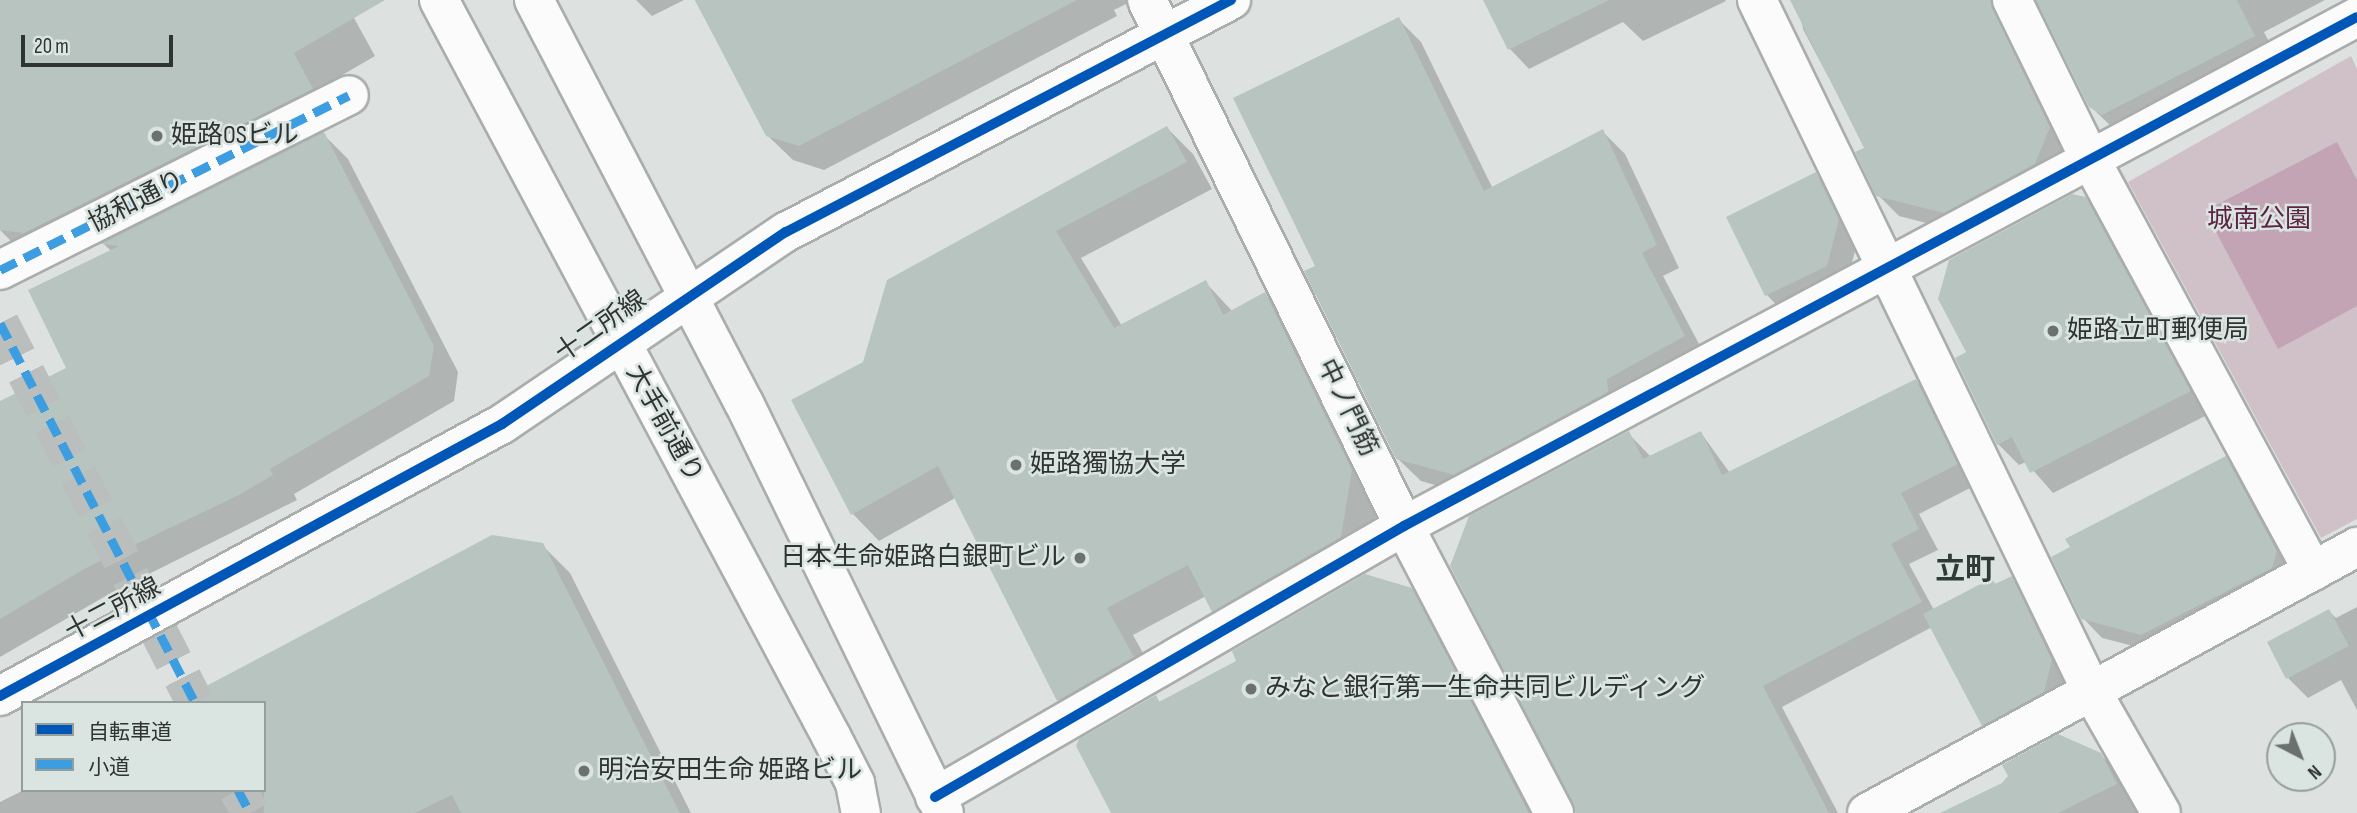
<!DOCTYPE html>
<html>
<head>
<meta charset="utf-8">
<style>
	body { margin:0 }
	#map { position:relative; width:2357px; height:813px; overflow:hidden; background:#dde2e0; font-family:"Sofia Sans Condensed","Noto Sans JP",sans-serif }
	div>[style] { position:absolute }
	.green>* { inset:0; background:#d0c1c9 }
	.water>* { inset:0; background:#c2a4b4 }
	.shadow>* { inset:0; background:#0003 }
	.building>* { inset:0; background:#b8c4c0 }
	.minor-tunnel>* { height:38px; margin-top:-19px; transform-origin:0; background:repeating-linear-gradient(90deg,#babfbd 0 38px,transparent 0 57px) }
	.roads { filter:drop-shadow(2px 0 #a9adab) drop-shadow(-2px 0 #a9adab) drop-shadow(0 2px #a9adab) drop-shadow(0 -2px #a9adab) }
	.minor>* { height:38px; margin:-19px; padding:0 19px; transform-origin:19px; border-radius:19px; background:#fafbfa }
	.quiet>* { height:9px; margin-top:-4.5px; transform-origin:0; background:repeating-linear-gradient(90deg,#3d9de1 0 18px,transparent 0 27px) }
	.cycleway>* { height:10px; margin:-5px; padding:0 5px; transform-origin:5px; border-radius:5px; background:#0057b8 }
	.dots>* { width:19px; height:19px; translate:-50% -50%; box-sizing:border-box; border:4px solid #dae5e1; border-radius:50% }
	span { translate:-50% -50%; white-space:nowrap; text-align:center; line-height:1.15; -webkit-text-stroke:5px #dae5e1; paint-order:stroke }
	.poi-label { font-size:26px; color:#2f3331 }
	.left { translate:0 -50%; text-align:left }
	.right { translate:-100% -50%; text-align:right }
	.street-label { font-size:26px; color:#2f3331 }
	.park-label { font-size:26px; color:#5c2344 }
	.quarter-label { font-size:30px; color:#313a37; font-weight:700 }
	.legend { position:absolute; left:21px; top:701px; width:245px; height:91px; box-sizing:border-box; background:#dae5e1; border:2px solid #969e9b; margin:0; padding:9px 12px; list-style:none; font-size:21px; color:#2f3331 }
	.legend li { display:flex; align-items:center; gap:14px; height:35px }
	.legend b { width:35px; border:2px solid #969e9b }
	.north { position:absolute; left:2266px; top:722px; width:70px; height:70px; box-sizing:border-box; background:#dae5e1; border:2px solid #969e9b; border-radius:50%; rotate:138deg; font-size:19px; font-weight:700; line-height:28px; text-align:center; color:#2f3331 }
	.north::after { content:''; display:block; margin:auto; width:24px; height:32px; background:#6c706e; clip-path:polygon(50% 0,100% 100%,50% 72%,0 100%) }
	.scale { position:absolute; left:21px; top:35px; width:152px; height:32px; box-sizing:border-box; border:4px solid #2f3331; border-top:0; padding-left:9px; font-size:21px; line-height:24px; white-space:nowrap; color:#2f3331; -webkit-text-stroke:5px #dae5e1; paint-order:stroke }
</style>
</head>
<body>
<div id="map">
	<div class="green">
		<div style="clip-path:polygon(2351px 56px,2357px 69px,2357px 519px,2321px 538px,2128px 182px)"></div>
	</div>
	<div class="water">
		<div style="clip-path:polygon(2337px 142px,2357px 180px,2357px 306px,2278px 349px,2205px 211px)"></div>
	</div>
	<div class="shadow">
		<div style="clip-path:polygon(0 0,344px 0,375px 56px,325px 85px,343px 121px,321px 132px,348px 159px,458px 372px,454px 401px,294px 494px,297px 500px,111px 593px,0 657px,0 403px,68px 369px,111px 251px,102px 242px,57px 265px,31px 261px,0 230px)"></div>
		<div style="clip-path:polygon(636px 0,684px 0,652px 16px)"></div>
		<div style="clip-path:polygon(695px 0,1134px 0,1114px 10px,1117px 16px,824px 170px,793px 160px,767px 135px)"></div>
		<div style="clip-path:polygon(1485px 0,1725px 0,1726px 1px,1643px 41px,1623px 22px,1529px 69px,1510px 49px)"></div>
		<div style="clip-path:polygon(1830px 0,1996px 0,2070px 149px,1965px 233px,1899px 216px,1878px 195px,1866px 148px,1803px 29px,1802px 21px)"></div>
		<div style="clip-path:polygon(2036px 0,2325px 0,2264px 32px,2279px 61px,2116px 131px,2090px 106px)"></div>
		<div style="clip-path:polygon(1398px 19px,1421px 42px,1493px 189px,1602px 131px,1625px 154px,1679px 268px,1663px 276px,1707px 359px,1478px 497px,1421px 481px,1397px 458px,1317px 267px)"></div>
		<div style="clip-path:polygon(1167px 128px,1193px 154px,1212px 189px,1081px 258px,1122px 326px,1206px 283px,1233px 312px,1265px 294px,1292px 321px,1378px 498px,1368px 563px,1240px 637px,1206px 596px,1133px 635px,1160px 684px,1085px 727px,1059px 700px,957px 497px,879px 541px,853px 514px,793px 400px,865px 363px)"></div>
		<div style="clip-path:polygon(1816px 174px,1835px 194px,1858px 240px,1846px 285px,1786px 315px,1767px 295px,1729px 218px)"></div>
		<div style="clip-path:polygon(2085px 198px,2107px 220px,2211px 413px,2053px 493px,2026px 462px,2019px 465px,1998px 444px,1968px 353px)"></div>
		<div style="clip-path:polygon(1916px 381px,1936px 401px,1976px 485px,1919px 514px,1938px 550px,1909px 564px,1934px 610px,1991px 580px,1997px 585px,2011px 578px,2031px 598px,2071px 681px,2003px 744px,1983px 725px,1932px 627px,1782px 707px,1838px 813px,1577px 813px,1628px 433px,1651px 457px,1701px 433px,1730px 473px)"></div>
		<div style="clip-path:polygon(2225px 458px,2244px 477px,2295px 571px,2161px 653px,2102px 638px,2083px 618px,2072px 548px)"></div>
		<div style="clip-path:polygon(542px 545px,570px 573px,691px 813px,0 813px,0 802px,24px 790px,264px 790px)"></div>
		<div style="clip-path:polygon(1411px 590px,1443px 622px,1546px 813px,1113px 813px,1155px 697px,1161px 703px)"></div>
		<div style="clip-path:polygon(2357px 607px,2357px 710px,2341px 680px,2308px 698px,2288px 678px,2269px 643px,2329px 611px,2336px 618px)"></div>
		<div style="clip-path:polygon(2100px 754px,2121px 775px,2139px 813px,1949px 813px)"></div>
	</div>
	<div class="building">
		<div style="clip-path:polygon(0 0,385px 0,294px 53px,313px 89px,24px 233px,0 230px)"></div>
		<div style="clip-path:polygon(695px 0,1077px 0,799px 146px,766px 136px)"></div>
		<div style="clip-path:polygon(1483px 0,1609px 0,1508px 50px)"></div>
		<div style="clip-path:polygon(1790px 0,1990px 0,2050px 127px,2035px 164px,1944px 213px,1876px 196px,1855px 152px,1864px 148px)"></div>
		<div style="clip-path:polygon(2036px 0,2237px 0,2255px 36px,2102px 115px,2089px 107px)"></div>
		<div style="clip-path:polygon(1399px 17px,1484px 191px,1603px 129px,1657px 245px,1642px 253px,1685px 336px,1607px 379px,1608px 392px,1454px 475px,1396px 459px,1304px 271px,1315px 266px,1233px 98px)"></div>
		<div style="clip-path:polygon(1167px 126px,1187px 162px,1056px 231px,1114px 328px,1206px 280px,1223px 315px,1265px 292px,1352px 470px,1341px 537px,1212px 612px,1188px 565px,1107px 608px,1134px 657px,1057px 701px,938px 466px,851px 515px,791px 400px,863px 362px,887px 280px)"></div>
		<div style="clip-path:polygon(324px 132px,434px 346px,429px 376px,270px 469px,273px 475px,237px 496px,86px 568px,0 619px,0 401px,66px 368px,28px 290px,119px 246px,101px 244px)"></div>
		<div style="clip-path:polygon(1816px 172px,1839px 219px,1827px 266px,1765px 296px,1726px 217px)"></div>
		<div style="clip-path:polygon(2072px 194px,2086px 197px,2191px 391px,2030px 473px,2012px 437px,1997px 445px,1955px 358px,1966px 352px,1938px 299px,1949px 260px)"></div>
		<div style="clip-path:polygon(1916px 379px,1958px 464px,1901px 493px,1919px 529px,1891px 544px,1922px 602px,1763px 686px,1829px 813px,1576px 813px,1450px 566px,1469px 516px,1629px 431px,1643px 459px,1701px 431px,1722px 475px)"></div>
		<div style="clip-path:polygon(2226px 456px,2277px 551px,2272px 568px,2141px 635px,2081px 619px,2051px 557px,2070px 547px,2065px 539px)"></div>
		<div style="clip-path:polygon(492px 535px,543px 543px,680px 813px,461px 813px,452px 795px,415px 813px,264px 813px,264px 703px,174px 703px)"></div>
		<div style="clip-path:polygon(1365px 574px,1412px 588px,1529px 813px,1111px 813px,1076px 746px,1079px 739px,1156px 695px,1159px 702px,1236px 661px,1232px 651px)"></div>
		<div style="clip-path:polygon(2012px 576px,2052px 660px,2044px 692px,1982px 726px,1923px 614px,1992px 578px,1995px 584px)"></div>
		<div style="clip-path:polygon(2329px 609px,2349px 646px,2286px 679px,2267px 642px)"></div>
		<div style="clip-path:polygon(2058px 734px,2101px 753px,2117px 784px,2058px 813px,1940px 813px,2002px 783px,2008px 776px,2002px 765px)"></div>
	</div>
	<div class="minor-tunnel">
		<div style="left:0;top:323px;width:427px;rotate:62.8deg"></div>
		<div style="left:238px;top:790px;width:26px;rotate:62deg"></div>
	</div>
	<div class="roads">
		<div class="minor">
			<div style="left:439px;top:0;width:834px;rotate:61.96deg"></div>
			<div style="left:831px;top:736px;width:53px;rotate:62.9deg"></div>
			<div style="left:855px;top:783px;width:31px;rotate:79deg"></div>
			<div style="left:534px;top:0;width:454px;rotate:62.5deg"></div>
			<div style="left:744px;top:403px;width:456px;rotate:64deg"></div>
			<div style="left:1147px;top:0;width:585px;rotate:63.96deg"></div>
			<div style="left:1404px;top:526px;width:324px;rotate:62.4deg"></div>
			<div style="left:1757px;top:0;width:769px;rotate:64.17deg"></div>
			<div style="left:2092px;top:692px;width:139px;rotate:60.3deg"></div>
			<div style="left:2012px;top:0;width:175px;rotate:63.9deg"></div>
			<div style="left:2089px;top:157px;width:471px;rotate:61.6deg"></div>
			<div style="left:0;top:270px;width:390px;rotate:-26.6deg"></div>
			<div style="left:0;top:696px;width:571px;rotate:-28.45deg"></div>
			<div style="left:502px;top:424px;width:343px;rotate:-34.1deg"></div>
			<div style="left:786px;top:232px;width:502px;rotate:-27.54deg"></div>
			<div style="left:935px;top:797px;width:542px;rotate:-30.02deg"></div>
			<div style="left:1404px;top:526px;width:1080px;rotate:-28.11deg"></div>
			<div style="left:1867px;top:813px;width:558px;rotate:-28.5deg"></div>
		</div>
	</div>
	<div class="quiet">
		<div style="left:0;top:270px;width:390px;rotate:-26.6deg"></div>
		<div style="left:0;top:323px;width:427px;rotate:62.8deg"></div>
		<div style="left:238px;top:790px;width:26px;rotate:62deg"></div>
	</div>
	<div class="cycleway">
		<div style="left:0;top:696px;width:571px;rotate:-28.45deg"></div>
		<div style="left:502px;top:424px;width:343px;rotate:-34.1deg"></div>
		<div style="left:786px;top:232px;width:502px;rotate:-27.54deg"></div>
		<div style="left:935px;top:797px;width:542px;rotate:-30.02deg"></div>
		<div style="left:1404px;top:526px;width:1080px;rotate:-28.11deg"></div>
	</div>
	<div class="dots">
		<div style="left:157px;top:136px;background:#6c706e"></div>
		<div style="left:2053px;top:331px;background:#6c706e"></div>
		<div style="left:1016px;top:465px;background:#6c706e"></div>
		<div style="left:1080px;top:558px;background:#6c706e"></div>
		<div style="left:1251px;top:689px;background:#6c706e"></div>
		<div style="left:584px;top:771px;background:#6c706e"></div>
	</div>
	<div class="poi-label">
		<span class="left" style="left:171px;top:136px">姫路OSビル</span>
		<span class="left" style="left:2067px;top:331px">姫路立町郵便局</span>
		<span class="left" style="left:1030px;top:465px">姫路獨協大学</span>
		<span class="right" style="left:1066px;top:558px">日本生命姫路白銀町ビル</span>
		<span class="left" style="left:1265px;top:689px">みなと銀行第一生命共同ビルディング</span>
		<span class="left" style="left:598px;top:771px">明治安田生命 姫路ビル</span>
	</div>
	<div class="street-label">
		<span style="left:137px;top:202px;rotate:-27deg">協和通り</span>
		<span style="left:601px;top:327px;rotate:-35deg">十二所線</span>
		<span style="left:1347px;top:408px;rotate:64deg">中ノ門筋</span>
		<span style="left:664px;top:424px;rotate:61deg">大手前通り</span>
		<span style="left:113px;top:610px;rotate:-28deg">十二所線</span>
	</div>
	<div class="park-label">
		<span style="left:2259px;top:220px">城南公園</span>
	</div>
	<div class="quarter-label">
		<span style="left:1965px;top:570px">立町</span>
	</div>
	<ul class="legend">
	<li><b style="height:9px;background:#0057b8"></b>自転車道</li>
	<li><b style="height:9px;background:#3d9de1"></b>小道</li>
	</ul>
	<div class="north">N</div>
	<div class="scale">20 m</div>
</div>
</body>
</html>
